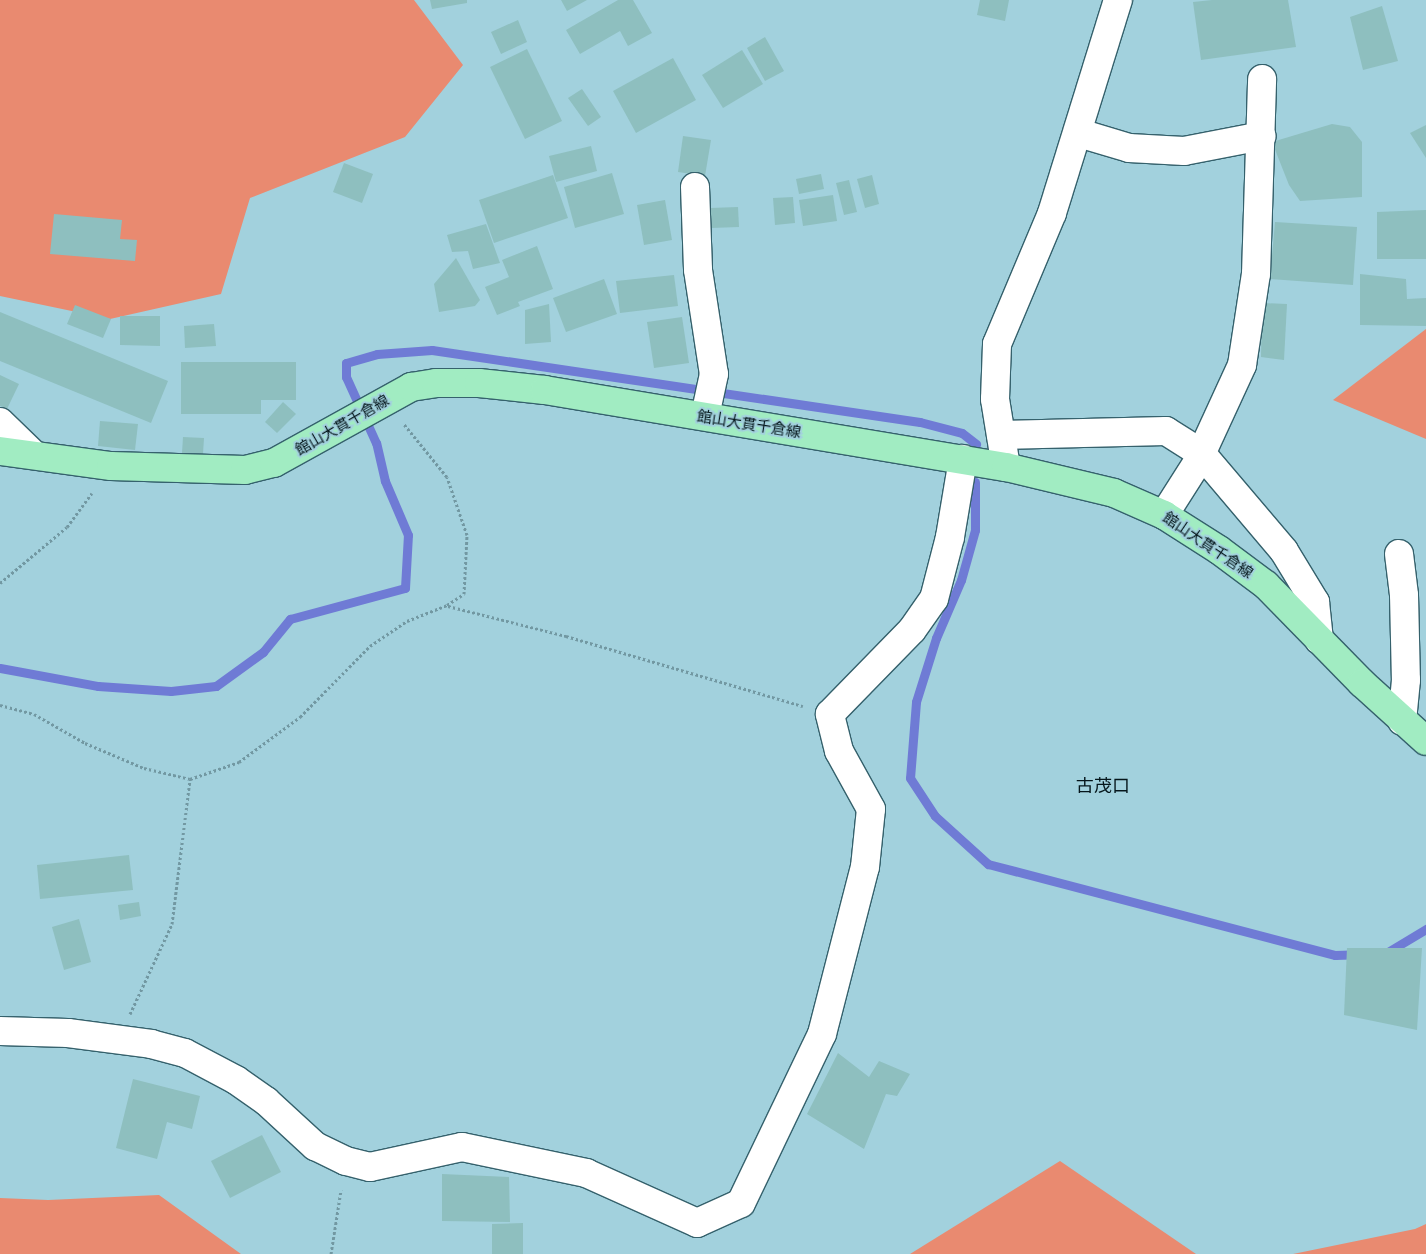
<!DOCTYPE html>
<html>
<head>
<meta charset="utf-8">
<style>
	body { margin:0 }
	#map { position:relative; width:1426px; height:1254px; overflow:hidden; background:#a2d1dd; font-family:"PT Sans Narrow","Noto Sans JP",sans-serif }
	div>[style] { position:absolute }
	.green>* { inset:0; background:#e98a70 }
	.stream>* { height:9px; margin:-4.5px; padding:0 4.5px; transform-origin:4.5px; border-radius:4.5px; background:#6f7bd5 }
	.building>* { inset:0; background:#8ebfbf }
	.path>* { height:3px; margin-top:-1.5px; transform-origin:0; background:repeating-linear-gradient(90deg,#7298a2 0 2.5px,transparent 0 5px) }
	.roads { filter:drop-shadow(1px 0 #35616c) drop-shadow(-1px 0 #35616c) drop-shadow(0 1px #35616c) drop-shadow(0 -1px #35616c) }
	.minor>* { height:28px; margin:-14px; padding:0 14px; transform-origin:14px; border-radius:14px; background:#fff }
	.major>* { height:28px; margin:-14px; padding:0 14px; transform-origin:14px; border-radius:14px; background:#a1ecc2 }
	span { translate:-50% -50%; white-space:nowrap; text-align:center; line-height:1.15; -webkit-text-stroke:4px #a2d1dd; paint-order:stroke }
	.street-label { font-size:15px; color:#05161b }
	.quarter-label { font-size:18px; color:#05161b }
</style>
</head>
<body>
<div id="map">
	<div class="green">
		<div style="clip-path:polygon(0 0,414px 0,463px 65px,405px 137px,250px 198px,221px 294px,110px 319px,0 296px)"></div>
		<div style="clip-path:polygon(1426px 329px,1426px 439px,1333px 400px)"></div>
		<div style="clip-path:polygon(1060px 1161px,1196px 1254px,910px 1254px)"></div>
		<div style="clip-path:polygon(159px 1195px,241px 1254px,0 1254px,0 1198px,48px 1200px)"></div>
		<div style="clip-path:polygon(1426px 1224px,1426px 1254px,1293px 1254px,1415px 1229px)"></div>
	</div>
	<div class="stream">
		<div style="left:975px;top:482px;width:48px;rotate:90deg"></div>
		<div style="left:975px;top:530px;width:52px;rotate:105.6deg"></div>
		<div style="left:961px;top:580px;width:63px;rotate:113.3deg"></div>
		<div style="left:936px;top:638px;width:67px;rotate:107.4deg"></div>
		<div style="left:916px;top:702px;width:76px;rotate:94.5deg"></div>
		<div style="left:910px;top:778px;width:45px;rotate:56.7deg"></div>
		<div style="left:935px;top:816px;width:72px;rotate:42.2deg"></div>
		<div style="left:988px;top:864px;width:359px;rotate:14.7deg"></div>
		<div style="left:1335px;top:955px;width:23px;rotate:-2deg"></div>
		<div style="left:0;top:668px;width:100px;rotate:10.4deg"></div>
		<div style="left:98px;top:686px;width:73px;rotate:3.9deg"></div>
		<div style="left:171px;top:691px;width:45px;rotate:-6.3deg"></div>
		<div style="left:216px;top:686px;width:58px;rotate:-35.9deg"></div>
		<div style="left:263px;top:652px;width:43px;rotate:-50.7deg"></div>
		<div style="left:290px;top:619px;width:119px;rotate:-15.1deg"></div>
		<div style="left:405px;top:588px;width:53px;rotate:-86.8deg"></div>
		<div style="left:408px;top:535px;width:59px;rotate:-113.1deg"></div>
		<div style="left:385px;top:481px;width:39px;rotate:-103deg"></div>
		<div style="left:376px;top:443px;width:72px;rotate:-114.4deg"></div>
		<div style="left:346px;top:377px;width:14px;rotate:-90deg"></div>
		<div style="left:346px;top:363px;width:32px;rotate:-16deg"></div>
		<div style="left:377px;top:354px;width:55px;rotate:-4.2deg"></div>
		<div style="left:432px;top:350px;width:493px;rotate:8.4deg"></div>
		<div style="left:920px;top:422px;width:43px;rotate:14.7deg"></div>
		<div style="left:962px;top:433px;width:18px;rotate:38deg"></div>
		<div style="left:1386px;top:953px;width:47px;rotate:-31deg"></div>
	</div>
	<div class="building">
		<div style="clip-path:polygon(430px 0,467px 0,467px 3px,432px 9px)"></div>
		<div style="clip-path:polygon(561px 0,587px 0,567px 11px)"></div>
		<div style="clip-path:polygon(618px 0,633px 0,652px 33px,628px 46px,620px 31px,580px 54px,566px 30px)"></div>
		<div style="clip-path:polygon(980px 0,1009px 0,1005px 21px,977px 15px)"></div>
		<div style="clip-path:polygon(1212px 0,1288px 0,1296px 47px,1201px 60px,1193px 2px)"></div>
		<div style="clip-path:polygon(1382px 6px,1398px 61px,1363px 70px,1350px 17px)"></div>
		<div style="clip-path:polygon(518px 20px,527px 42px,501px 54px,491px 32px)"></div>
		<div style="clip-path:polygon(765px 37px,784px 71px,765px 81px,747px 48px)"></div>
		<div style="clip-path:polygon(527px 49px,562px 121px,525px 139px,490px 67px)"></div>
		<div style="clip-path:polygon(742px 50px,763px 84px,723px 108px,702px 75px)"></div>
		<div style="clip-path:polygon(673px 58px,696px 100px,636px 133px,613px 91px)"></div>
		<div style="clip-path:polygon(582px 89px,601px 117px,588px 126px,568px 98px)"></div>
		<div style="clip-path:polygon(1332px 124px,1350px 127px,1362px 142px,1362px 197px,1300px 201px,1289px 185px,1272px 142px)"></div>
		<div style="clip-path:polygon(1426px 125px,1426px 158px,1410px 133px)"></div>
		<div style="clip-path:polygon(683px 136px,711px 140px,705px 176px,678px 172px)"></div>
		<div style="clip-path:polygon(591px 146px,597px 171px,556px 182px,549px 156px)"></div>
		<div style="clip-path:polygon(344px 163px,373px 174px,362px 203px,333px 192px)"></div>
		<div style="clip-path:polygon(612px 173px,624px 214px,575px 228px,564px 187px)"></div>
		<div style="clip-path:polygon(821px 174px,824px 189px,799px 194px,796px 179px)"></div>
		<div style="clip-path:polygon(553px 175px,568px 218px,494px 243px,479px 200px)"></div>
		<div style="clip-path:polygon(872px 175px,879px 204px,865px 208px,857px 179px)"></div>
		<div style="clip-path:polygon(849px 180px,857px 212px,844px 215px,836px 183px)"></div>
		<div style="clip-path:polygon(833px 195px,837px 221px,803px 226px,799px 200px)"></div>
		<div style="clip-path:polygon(793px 197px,795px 223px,775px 225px,773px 198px)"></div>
		<div style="clip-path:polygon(665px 200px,672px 240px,644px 245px,637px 205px)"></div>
		<div style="clip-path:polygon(738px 207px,739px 227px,711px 228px,710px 208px)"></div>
		<div style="clip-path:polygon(1426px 210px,1426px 259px,1377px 259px,1377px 212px)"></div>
		<div style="clip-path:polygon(54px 214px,122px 220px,120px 239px,137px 240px,135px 261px,50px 254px)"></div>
		<div style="clip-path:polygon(1275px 222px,1357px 227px,1353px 285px,1270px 279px)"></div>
		<div style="clip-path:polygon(486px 224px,500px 263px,473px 269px,468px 251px,452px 252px,447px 235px)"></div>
		<div style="clip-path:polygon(537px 246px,553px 289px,518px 302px,520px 306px,497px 315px,485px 287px,509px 277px,502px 260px)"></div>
		<div style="clip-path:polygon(456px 258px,480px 300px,475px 306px,439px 312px,434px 284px)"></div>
		<div style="clip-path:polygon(1360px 274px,1406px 279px,1407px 299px,1426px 298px,1426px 326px,1360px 325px)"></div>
		<div style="clip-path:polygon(674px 275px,678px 306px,620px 313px,616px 281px)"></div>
		<div style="clip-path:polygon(604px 279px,617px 314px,566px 332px,553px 298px)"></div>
		<div style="clip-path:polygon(1262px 303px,1287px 304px,1284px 360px,1261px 357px)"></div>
		<div style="clip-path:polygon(549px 304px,551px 342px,525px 344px,525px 310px)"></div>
		<div style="clip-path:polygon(75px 305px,111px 319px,103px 338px,67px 324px)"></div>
		<div style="clip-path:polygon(0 312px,168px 381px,151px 423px,0 361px)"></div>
		<div style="clip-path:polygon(120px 316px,160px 316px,160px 346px,120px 345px)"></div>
		<div style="clip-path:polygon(682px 317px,689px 363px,654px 368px,647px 322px)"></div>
		<div style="clip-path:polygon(214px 324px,216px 346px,185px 348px,184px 326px)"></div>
		<div style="clip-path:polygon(181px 362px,296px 362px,296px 400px,261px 400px,261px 414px,181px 414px)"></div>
		<div style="clip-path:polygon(0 375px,19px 384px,7px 409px,0 406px)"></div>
		<div style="clip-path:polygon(283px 402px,296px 414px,277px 433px,265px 422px)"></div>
		<div style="clip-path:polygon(100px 421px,138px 424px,135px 450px,98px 446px)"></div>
		<div style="clip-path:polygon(183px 437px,204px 438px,203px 454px,182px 453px)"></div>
		<div style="clip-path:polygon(129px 855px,133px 890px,40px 899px,37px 865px)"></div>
		<div style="clip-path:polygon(139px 902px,141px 916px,120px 920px,118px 905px)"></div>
		<div style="clip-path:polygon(79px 919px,91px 962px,64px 970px,52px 927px)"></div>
		<div style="clip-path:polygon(1347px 948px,1422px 948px,1417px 1030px,1344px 1015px)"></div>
		<div style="clip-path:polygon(838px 1053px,869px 1077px,879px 1061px,910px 1074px,897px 1096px,886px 1094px,864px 1149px,807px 1114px)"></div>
		<div style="clip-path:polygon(133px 1079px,200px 1096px,192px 1129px,167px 1122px,157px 1159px,116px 1148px)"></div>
		<div style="clip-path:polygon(262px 1135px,281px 1172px,230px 1198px,211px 1161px)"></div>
		<div style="clip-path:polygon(442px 1174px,509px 1177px,510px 1222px,442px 1221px)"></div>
		<div style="clip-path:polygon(523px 1223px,523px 1254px,492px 1254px,492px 1224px)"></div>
	</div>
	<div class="path">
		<div style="left:0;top:583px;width:87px;rotate:-39.9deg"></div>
		<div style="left:67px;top:527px;width:42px;rotate:-53.7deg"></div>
		<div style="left:448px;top:606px;width:122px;rotate:14.3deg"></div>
		<div style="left:566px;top:636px;width:247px;rotate:16.5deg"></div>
		<div style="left:0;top:705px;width:35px;rotate:15deg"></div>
		<div style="left:34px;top:714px;width:59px;rotate:29.6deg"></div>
		<div style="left:85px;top:743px;width:64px;rotate:23deg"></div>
		<div style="left:144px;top:768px;width:47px;rotate:13.4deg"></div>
		<div style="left:190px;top:779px;width:52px;rotate:-19.1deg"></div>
		<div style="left:239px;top:762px;width:76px;rotate:-36.4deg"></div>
		<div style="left:300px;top:717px;width:100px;rotate:-45.4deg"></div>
		<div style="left:370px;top:646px;width:45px;rotate:-34deg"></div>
		<div style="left:407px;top:621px;width:43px;rotate:-21.8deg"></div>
		<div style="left:447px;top:605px;width:20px;rotate:-33deg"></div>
		<div style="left:464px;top:594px;width:59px;rotate:-87.1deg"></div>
		<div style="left:467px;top:535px;width:61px;rotate:-109deg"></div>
		<div style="left:447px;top:477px;width:68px;rotate:-129.1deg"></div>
		<div style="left:130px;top:1014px;width:99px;rotate:-65deg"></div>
		<div style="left:172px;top:924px;width:146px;rotate:-82.9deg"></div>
		<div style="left:331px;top:1254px;width:65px;rotate:-81.1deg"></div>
	</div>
	<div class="roads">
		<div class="minor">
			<div style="left:1079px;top:133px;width:52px;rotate:16.7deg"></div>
			<div style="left:1129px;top:148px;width:55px;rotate:3.1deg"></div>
			<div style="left:1184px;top:151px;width:79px;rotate:-10.9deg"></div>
			<div style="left:695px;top:187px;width:83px;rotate:87.9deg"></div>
			<div style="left:698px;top:270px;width:105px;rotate:81.3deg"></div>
			<div style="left:714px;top:374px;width:43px;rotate:102.1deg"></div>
			<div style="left:0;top:422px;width:46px;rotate:44.1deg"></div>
			<div style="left:1001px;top:435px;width:165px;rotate:-1.4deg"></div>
			<div style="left:1166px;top:431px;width:41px;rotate:32.2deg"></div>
			<div style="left:1201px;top:453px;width:128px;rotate:49.7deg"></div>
			<div style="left:1284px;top:551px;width:60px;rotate:58.7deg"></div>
			<div style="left:1315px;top:602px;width:38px;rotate:84deg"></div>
			<div style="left:1006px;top:467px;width:69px;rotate:-99.2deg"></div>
			<div style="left:995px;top:399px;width:55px;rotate:-87.9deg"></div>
			<div style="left:997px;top:344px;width:142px;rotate:-67.2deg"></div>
			<div style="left:1052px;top:213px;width:223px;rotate:-72.8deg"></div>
			<div style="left:1164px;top:515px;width:62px;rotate:-57.6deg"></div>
			<div style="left:1197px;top:463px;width:108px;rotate:-65.3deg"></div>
			<div style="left:1242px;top:365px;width:92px;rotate:-81.3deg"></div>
			<div style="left:1256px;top:274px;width:195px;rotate:-88.2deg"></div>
			<div style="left:1399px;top:554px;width:41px;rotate:83deg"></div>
			<div style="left:1404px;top:595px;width:85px;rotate:88.7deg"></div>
			<div style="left:1406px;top:680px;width:41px;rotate:95.6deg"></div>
			<div style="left:0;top:1031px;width:68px;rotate:1.7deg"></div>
			<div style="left:68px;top:1033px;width:84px;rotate:7.5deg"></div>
			<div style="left:151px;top:1044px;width:35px;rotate:15deg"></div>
			<div style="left:185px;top:1053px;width:58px;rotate:27.9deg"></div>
			<div style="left:236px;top:1080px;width:37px;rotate:35deg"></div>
			<div style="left:266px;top:1101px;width:67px;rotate:42.6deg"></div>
			<div style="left:315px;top:1146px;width:34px;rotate:26deg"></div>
			<div style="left:346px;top:1161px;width:25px;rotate:14deg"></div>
			<div style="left:370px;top:1167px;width:94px;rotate:-12.3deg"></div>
			<div style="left:462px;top:1147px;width:127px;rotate:11.8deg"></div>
			<div style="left:586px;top:1173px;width:122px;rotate:24.2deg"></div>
			<div style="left:697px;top:1223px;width:48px;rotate:-24.4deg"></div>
			<div style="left:741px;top:1203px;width:187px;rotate:-64.4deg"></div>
			<div style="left:822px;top:1034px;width:172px;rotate:-75.6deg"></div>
			<div style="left:865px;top:867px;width:58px;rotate:-84.1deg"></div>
			<div style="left:871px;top:809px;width:66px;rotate:-118.9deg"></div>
			<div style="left:839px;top:751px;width:38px;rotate:-104deg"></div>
			<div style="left:830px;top:714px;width:117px;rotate:-45.7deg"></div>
			<div style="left:912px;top:630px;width:38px;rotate:-55deg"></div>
			<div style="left:934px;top:599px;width:64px;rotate:-75.5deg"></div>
			<div style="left:950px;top:537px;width:79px;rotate:-80.5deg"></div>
		</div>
		<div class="major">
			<div style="left:0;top:451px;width:112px;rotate:7.7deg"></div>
			<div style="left:111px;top:466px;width:134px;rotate:1.7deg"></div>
			<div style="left:245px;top:470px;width:30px;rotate:-14deg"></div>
			<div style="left:274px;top:463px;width:157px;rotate:-29deg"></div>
			<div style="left:411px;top:387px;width:25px;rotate:-9deg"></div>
			<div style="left:436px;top:383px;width:43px"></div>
			<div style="left:479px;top:383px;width:66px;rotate:6.1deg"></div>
			<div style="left:545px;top:390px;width:467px;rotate:9.5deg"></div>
			<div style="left:1006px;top:467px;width:111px;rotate:13.5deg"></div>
			<div style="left:1114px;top:493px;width:55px;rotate:23.7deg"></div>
			<div style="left:1164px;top:515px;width:65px;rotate:32.5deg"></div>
			<div style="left:1219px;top:550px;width:59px;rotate:36.7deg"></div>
			<div style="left:1266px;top:585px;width:137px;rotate:45.6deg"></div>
			<div style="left:1362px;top:683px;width:86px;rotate:42.2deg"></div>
		</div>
	</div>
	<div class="street-label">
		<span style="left:749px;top:424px;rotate:9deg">館山大貫千倉線</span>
		<span style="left:342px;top:425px;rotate:-30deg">館山大貫千倉線</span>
		<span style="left:1208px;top:545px;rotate:34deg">館山大貫千倉線</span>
	</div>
	<div class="quarter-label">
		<span style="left:1103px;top:786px">古茂口</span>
	</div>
</div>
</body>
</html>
